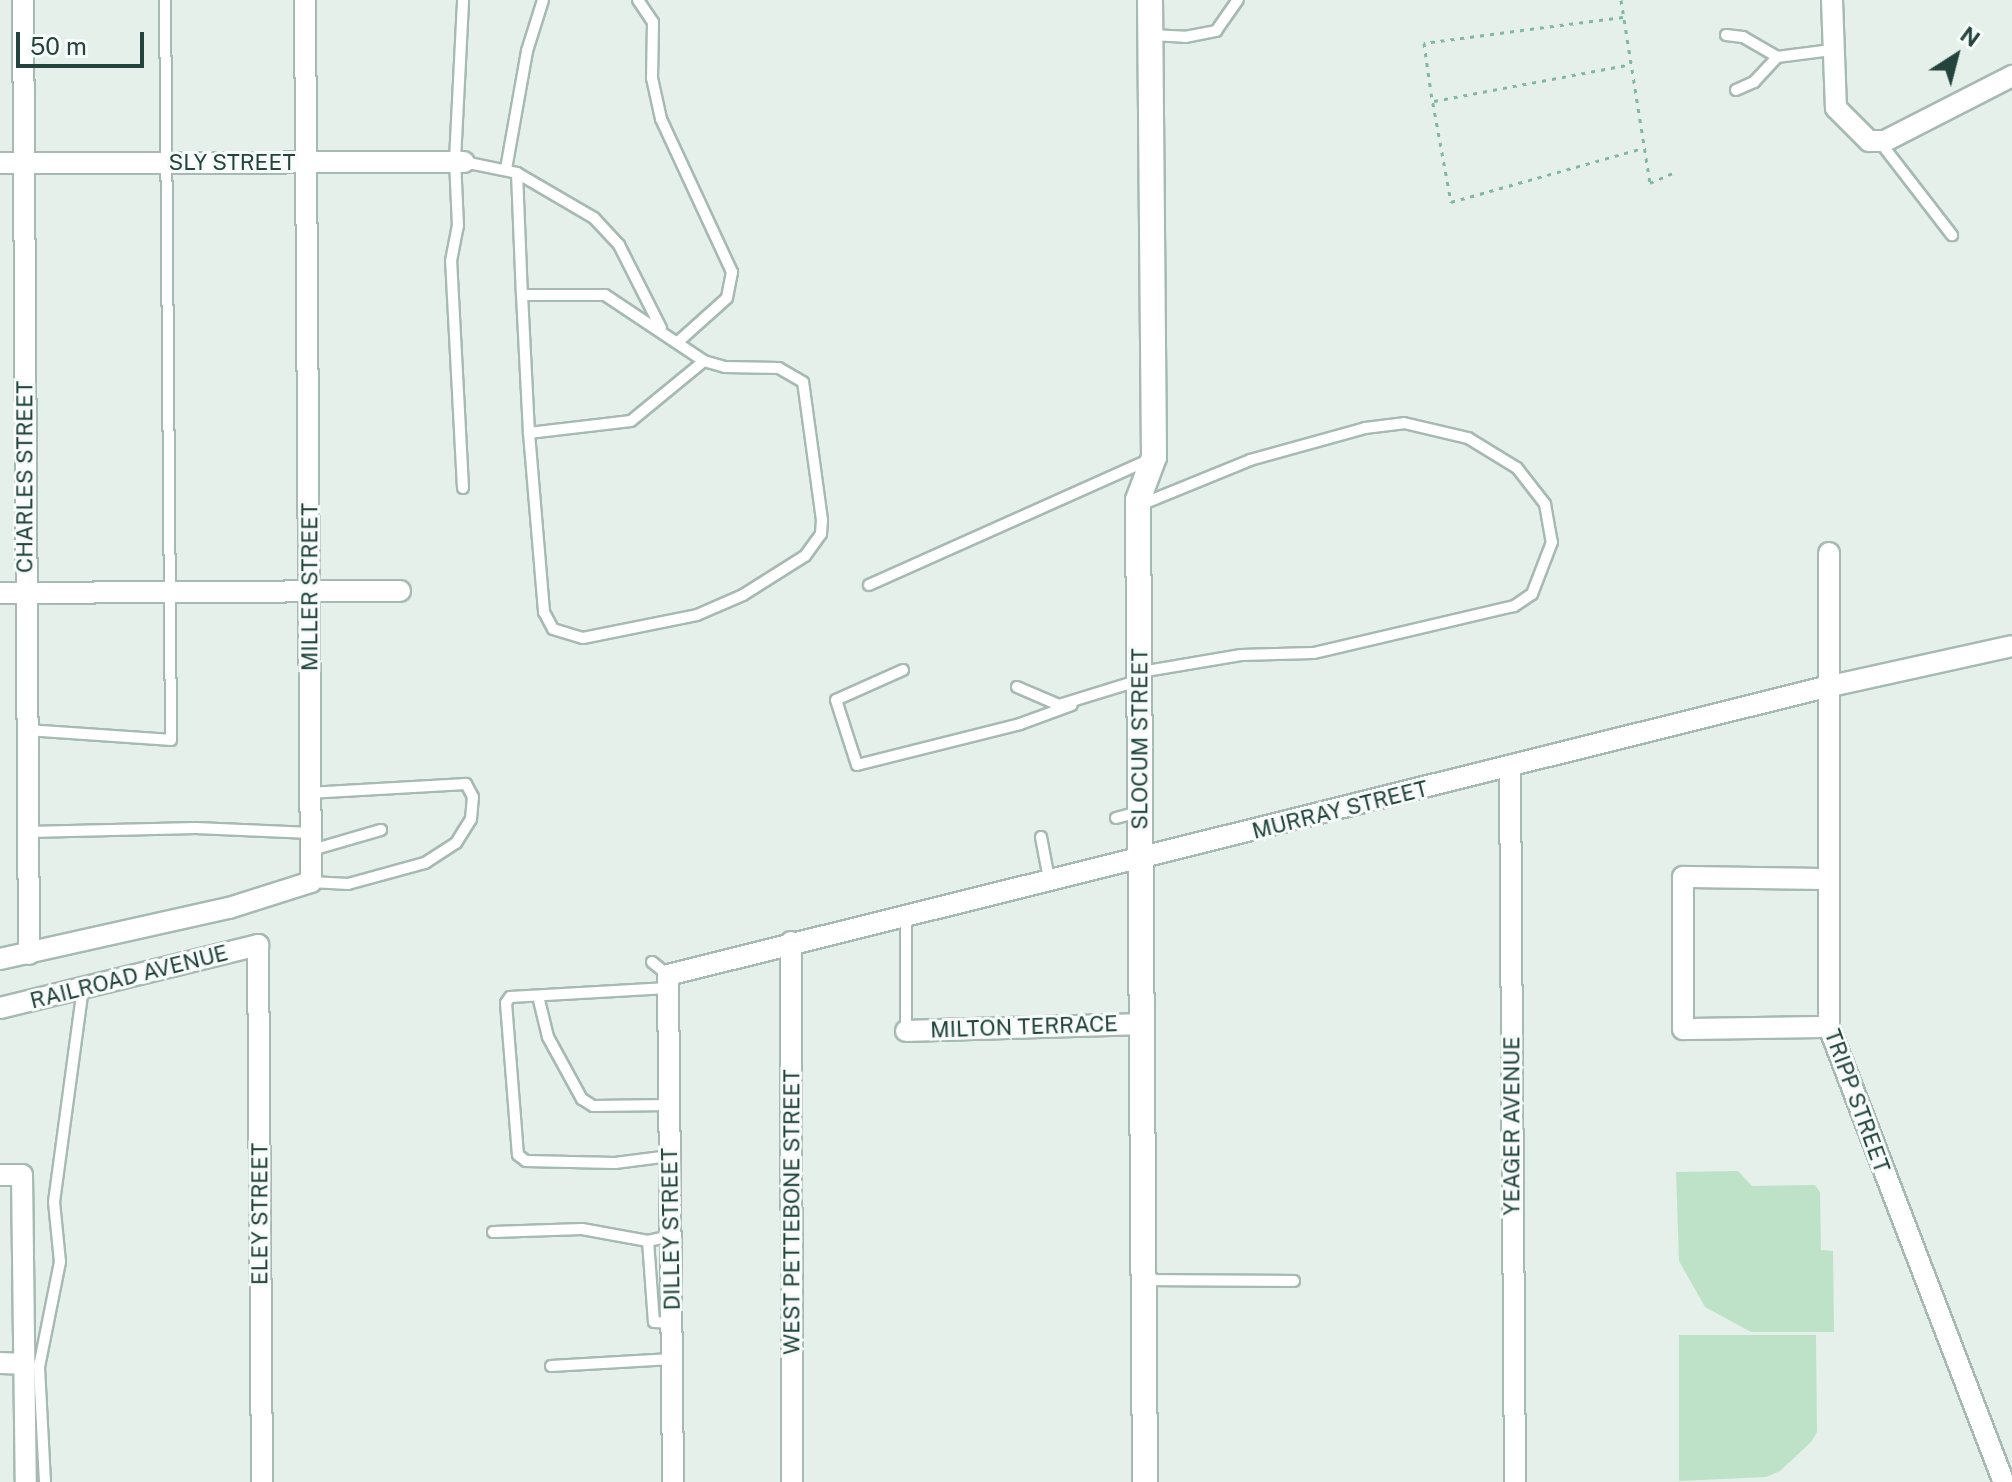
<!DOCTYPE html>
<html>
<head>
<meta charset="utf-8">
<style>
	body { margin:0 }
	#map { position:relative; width:2012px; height:1482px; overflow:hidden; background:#e5f0eb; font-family:"Public Sans",sans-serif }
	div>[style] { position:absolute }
	.green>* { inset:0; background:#bde2c8 }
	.path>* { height:3px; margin-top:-1.5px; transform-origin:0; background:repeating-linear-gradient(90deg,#83b6a7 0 4px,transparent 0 10px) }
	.roads { filter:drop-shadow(2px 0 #a7b9b3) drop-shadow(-2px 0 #a7b9b3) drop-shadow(0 2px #a7b9b3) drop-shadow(0 -2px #a7b9b3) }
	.service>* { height:10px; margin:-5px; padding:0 5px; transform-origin:5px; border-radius:5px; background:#fff }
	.minor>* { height:20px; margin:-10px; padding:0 10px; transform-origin:10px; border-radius:10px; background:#fff }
	.tertiary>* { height:24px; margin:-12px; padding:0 12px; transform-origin:12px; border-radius:12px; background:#fff }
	span { translate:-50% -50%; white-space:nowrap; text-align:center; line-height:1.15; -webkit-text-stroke:6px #f7fbf9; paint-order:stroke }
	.street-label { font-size:22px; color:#22443c }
	.north { position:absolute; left:1916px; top:16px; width:80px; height:80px; -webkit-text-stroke:6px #f7fbf9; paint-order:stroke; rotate:36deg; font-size:22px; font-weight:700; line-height:32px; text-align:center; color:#22443c }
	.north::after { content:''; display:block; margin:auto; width:28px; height:36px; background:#22443c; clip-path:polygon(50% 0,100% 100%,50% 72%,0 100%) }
	.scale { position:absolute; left:16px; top:32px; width:128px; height:36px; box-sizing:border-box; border:4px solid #22443c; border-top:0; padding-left:10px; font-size:24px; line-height:28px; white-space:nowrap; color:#22443c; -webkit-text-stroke:6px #f7fbf9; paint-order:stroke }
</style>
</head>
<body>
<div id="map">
	<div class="green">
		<div style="clip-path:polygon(1738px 1171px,1752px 1186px,1815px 1185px,1820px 1192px,1821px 1250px,1833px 1251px,1834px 1332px,1751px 1332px,1705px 1307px,1679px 1261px,1676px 1172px)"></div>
		<div style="clip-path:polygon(1679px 1335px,1816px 1335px,1817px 1432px,1811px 1442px,1780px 1471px,1766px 1477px,1679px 1481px)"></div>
	</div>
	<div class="path">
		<div style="left:1621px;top:0;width:185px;rotate:81deg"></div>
		<div style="left:1650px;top:183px;width:27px;rotate:-24deg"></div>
		<div style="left:1623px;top:17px;width:201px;rotate:172.6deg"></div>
		<div style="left:1424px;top:43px;width:50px;rotate:82deg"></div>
		<div style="left:1431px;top:93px;width:111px;rotate:79.6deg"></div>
		<div style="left:1451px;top:202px;width:199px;rotate:-15.7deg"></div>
		<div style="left:1434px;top:101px;width:200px;rotate:-10.6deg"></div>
	</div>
	<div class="roads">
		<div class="service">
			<div style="left:638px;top:0;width:27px;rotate:56deg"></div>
			<div style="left:653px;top:22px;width:56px;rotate:91deg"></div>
			<div style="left:652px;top:78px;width:42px;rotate:77.6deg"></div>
			<div style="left:661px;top:119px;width:169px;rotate:65.1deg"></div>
			<div style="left:732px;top:272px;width:26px;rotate:101deg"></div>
			<div style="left:727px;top:298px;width:66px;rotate:138.1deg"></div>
			<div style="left:1151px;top:35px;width:34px;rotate:3deg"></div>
			<div style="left:1185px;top:37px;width:32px;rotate:-11deg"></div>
			<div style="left:1216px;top:31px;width:38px;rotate:-55deg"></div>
			<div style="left:1726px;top:35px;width:17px;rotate:7deg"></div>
			<div style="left:1743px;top:37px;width:39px;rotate:30deg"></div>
			<div style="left:1736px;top:90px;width:20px;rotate:-24deg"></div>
			<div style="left:1754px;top:82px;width:34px;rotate:-47deg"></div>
			<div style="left:1777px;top:57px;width:55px;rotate:-7.3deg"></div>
			<div style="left:1880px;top:142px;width:118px;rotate:52.3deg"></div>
			<div style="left:464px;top:162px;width:54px;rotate:11.7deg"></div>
			<div style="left:517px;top:173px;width:89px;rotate:30.3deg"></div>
			<div style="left:594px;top:218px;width:37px;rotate:47deg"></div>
			<div style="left:619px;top:245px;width:93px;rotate:63.2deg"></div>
			<div style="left:506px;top:169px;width:120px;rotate:-79.9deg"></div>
			<div style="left:527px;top:51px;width:53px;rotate:-72.6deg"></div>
			<div style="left:517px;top:173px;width:122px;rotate:87.7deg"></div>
			<div style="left:522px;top:295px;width:83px"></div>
			<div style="left:605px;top:295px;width:119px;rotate:33.7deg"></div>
			<div style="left:704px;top:361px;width:94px;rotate:140.6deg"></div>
			<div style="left:631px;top:421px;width:103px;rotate:173.3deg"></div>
			<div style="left:529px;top:433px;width:138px;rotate:-92.9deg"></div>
			<div style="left:529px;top:433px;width:180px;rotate:85.2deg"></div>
			<div style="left:544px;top:612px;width:19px;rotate:62deg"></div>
			<div style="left:553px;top:629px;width:31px;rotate:17deg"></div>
			<div style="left:583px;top:638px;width:116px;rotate:-11.4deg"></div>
			<div style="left:697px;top:615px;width:50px;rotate:-23.5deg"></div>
			<div style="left:743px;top:595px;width:73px;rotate:-32.2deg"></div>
			<div style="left:805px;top:556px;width:27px;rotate:-54deg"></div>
			<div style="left:821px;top:534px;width:14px;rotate:-86deg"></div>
			<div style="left:822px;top:520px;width:139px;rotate:-97.8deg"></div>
			<div style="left:803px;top:382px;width:28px;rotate:-150deg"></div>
			<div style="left:779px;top:368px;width:54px;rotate:-178.9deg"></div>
			<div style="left:725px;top:367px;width:22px;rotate:-164deg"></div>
			<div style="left:463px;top:488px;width:227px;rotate:-93deg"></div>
			<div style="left:451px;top:261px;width:36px;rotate:-79deg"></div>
			<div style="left:458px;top:226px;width:66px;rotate:-92.6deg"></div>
			<div style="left:455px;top:160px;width:160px;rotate:-87.1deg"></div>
			<div style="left:1140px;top:505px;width:119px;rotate:-22.2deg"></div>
			<div style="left:1250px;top:460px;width:119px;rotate:-15.5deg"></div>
			<div style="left:1365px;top:428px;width:39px;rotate:-7deg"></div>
			<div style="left:1404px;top:423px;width:66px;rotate:13.2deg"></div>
			<div style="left:1468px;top:438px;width:57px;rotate:31.5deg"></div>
			<div style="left:1517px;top:468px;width:46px;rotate:52.1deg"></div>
			<div style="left:1545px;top:504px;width:39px;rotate:80deg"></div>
			<div style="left:1552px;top:542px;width:56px;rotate:111deg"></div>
			<div style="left:1532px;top:594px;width:22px;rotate:146deg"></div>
			<div style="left:1514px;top:606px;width:206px;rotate:166.8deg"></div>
			<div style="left:1313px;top:653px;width:72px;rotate:178.4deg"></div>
			<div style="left:1241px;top:655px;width:101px;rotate:170.4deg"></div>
			<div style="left:869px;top:585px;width:307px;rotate:-24.1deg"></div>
			<div style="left:903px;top:670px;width:73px;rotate:155.9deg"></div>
			<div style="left:836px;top:700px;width:68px;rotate:72.1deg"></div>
			<div style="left:857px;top:765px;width:168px;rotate:-14.1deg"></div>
			<div style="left:1020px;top:724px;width:55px;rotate:-20.1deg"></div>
			<div style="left:1017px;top:687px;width:46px;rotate:23.2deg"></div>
			<div style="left:1059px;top:705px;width:82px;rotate:-17.1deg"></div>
			<div style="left:28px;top:730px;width:143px;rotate:4deg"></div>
			<div style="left:171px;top:740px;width:740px;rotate:-90.46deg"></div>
			<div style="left:1116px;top:818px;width:23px;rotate:-15deg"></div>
			<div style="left:28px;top:832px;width:168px;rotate:-1.4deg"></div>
			<div style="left:196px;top:828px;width:115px;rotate:2.5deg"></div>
			<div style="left:1041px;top:837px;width:43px;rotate:79.2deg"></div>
			<div style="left:312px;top:850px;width:72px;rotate:-16.2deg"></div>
			<div style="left:311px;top:882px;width:37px;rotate:3deg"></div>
			<div style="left:348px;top:884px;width:80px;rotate:-15.3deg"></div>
			<div style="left:425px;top:863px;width:37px;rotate:-33deg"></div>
			<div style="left:456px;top:843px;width:28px;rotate:-58deg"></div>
			<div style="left:471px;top:819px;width:22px;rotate:-85deg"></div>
			<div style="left:473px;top:797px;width:15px;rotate:-118deg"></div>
			<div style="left:466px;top:784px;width:154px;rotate:176.7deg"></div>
			<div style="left:652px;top:962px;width:21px;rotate:39deg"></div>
			<div style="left:668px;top:988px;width:158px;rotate:176.7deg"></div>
			<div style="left:510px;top:997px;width:7px;rotate:124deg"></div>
			<div style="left:506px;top:1003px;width:152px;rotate:85.5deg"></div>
			<div style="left:518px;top:1155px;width:10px;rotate:37deg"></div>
			<div style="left:526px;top:1161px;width:89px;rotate:1.3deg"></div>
			<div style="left:615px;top:1163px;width:55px;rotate:-7.3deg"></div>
			<div style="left:538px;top:996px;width:42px;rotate:76.3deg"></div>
			<div style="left:548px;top:1037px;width:71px;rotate:61.3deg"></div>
			<div style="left:582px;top:1099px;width:13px;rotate:32deg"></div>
			<div style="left:593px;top:1106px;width:76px;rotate:-0.8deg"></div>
			<div style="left:906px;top:1031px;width:117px;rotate:-90deg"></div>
			<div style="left:493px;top:1232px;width:89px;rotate:-1.9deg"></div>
			<div style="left:582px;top:1229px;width:67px;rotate:10.3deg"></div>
			<div style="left:671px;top:1236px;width:24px;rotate:168deg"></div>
			<div style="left:648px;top:1241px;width:81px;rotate:85.8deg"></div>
			<div style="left:654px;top:1322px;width:18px;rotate:3deg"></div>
			<div style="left:1144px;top:1280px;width:150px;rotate:0.4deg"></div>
			<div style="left:551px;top:1366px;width:121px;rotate:-3.3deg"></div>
			<div style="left:45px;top:1482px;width:115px;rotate:-93deg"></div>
			<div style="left:39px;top:1367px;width:107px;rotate:-78.7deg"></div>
			<div style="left:60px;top:1262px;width:60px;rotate:-95.7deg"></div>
			<div style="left:54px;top:1202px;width:216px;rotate:-82.3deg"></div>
		</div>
		<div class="minor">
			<div style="left:23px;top:0;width:954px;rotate:89.64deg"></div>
			<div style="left:1832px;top:0;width:108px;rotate:87.9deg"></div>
			<div style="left:1836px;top:108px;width:47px;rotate:45deg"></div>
			<div style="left:1869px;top:141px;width:16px"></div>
			<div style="left:1885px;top:141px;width:143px;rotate:-27.1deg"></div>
			<div style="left:0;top:163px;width:464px;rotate:-0.1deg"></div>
			<div style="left:1829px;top:553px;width:474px;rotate:90deg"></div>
			<div style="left:1829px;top:1027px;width:487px;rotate:69deg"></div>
			<div style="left:0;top:593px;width:400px;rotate:-0.3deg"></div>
			<div style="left:1510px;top:769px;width:713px;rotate:89.6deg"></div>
			<div style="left:791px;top:942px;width:540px;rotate:89.89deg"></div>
			<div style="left:0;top:959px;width:235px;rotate:-12.6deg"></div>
			<div style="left:229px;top:908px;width:86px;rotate:-17.6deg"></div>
			<div style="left:311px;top:882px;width:882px;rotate:-90.39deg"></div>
			<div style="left:0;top:1008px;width:266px;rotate:-13.7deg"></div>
			<div style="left:258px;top:945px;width:537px;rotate:89.57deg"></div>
			<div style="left:1829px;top:1027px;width:146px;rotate:179.2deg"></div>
			<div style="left:1683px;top:1029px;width:152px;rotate:-90deg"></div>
			<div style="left:1683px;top:877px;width:146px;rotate:0.8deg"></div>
			<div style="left:906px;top:1031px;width:237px;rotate:-1.7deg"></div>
			<div style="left:0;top:1175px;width:22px"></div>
			<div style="left:22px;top:1175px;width:307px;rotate:89.3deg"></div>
			<div style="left:0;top:1363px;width:25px;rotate:2deg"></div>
			<div style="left:673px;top:1482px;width:507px;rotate:-90.57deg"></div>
			<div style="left:668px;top:975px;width:1193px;rotate:-13.97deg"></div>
			<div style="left:1826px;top:687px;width:190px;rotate:-12.4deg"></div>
		</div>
		<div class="tertiary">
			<div style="left:1145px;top:1482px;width:982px;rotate:-90.41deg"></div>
			<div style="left:1138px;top:500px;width:46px;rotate:-69.6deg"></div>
			<div style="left:1154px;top:457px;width:457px;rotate:-90.5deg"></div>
		</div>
	</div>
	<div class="street-label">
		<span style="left:232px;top:163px">SLY STREET</span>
		<span style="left:25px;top:477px;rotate:-90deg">CHARLES STREET</span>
		<span style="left:310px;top:587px;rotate:-90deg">MILLER STREET</span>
		<span style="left:1140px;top:739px;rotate:-90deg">SLOCUM STREET</span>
		<span style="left:1340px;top:810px;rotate:-14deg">MURRAY STREET</span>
		<span style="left:129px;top:977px;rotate:-14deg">RAILROAD AVENUE</span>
		<span style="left:1024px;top:1027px;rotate:-2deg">MILTON TERRACE</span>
		<span style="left:1857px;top:1101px;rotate:70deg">TRIPP STREET</span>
		<span style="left:1512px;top:1126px;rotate:-90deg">YEAGER AVENUE</span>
		<span style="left:792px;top:1212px;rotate:-90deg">WEST PETTEBONE STREET</span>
		<span style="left:260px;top:1214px;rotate:-90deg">ELEY STREET</span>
		<span style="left:671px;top:1229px;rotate:-91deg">DILLEY STREET</span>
	</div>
	<div class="north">N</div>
	<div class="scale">50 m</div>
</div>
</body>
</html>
